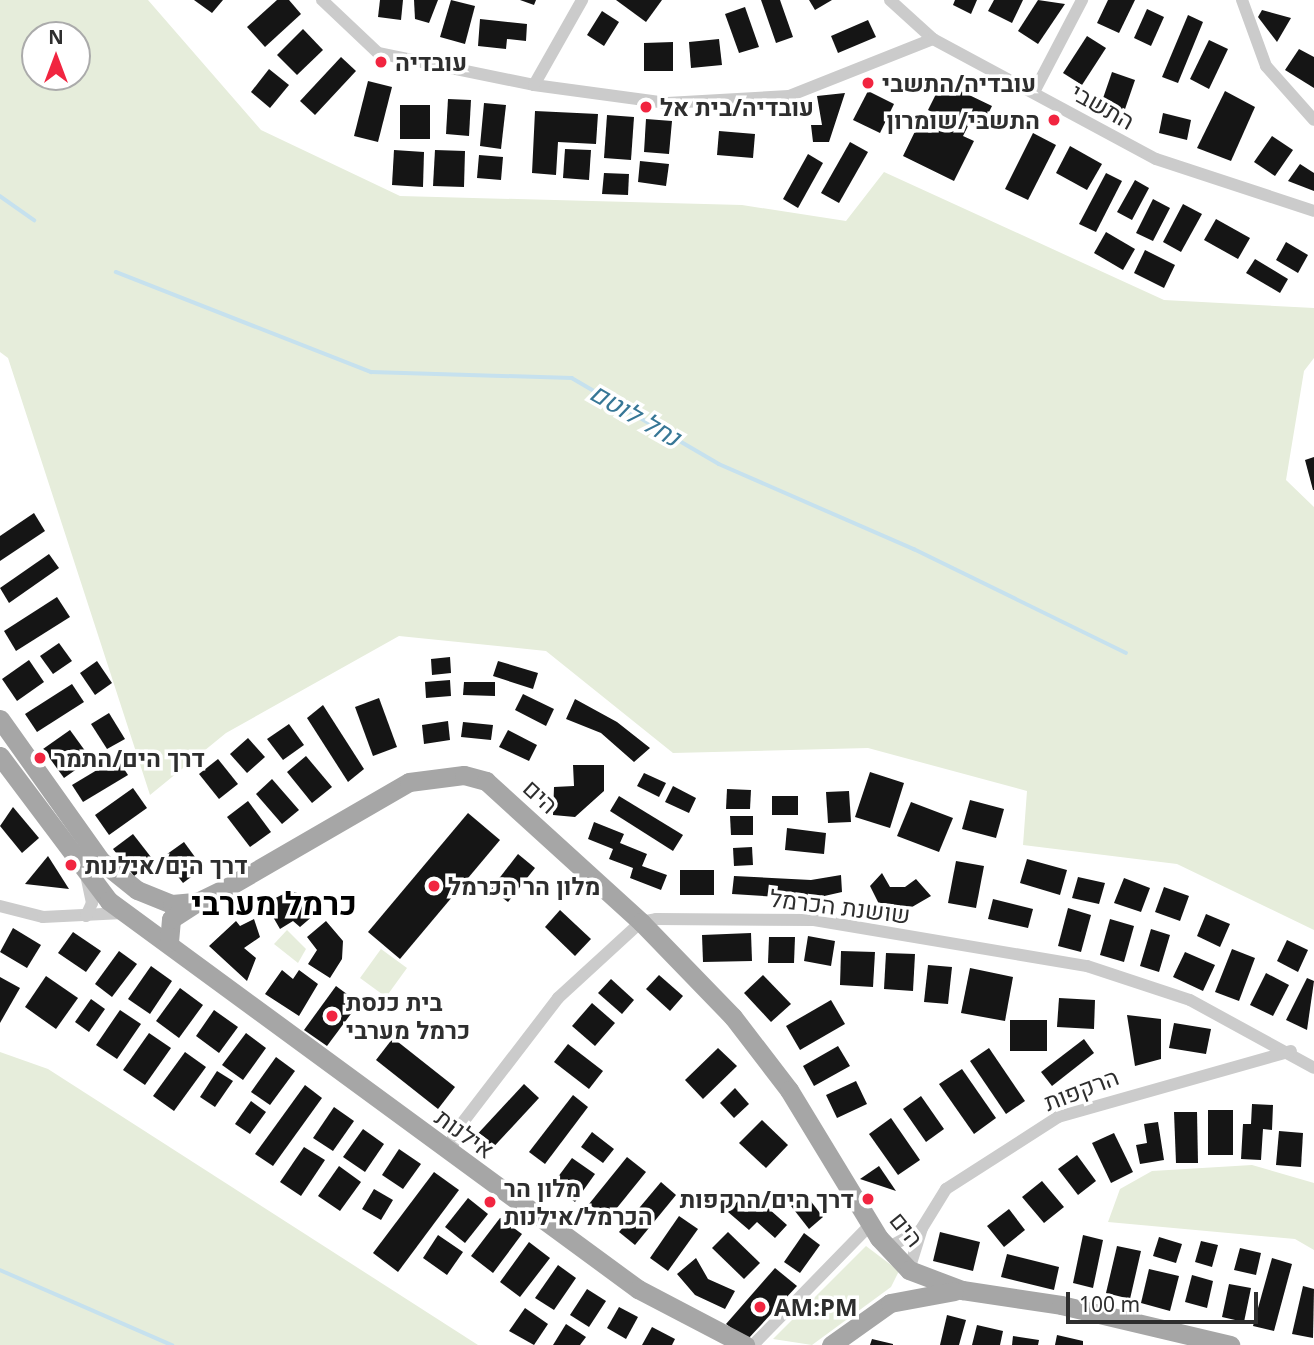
<!DOCTYPE html>
<html>
<head>
<meta charset="utf-8">
<style>
	body { margin:0 }
	#map { position:relative; width:1314px; height:1345px; overflow:hidden; background:#fff; font-family:"Noto Sans",Heebo,sans-serif }
	div>[style] { position:absolute }
	.green>* { inset:0; background:#e6eddb }
	.stream>* { height:3.5px; margin:-1.75px; padding:0 1.75px; transform-origin:1.75px; border-radius:1.75px; background:#c6e1ee }
	.building>* { inset:0; background:#151515 }
	.minor>* { height:12px; margin:-6px; padding:0 6px; transform-origin:6px; border-radius:6px; background:#cbcbcb }
	.primary>* { height:19px; margin:-9.5px; padding:0 9.5px; transform-origin:9.5px; border-radius:9.5px; background:#a6a6a6 }
	.dots>* { width:19px; height:19px; translate:-50% -50%; box-sizing:border-box; border:4px solid #fff; border-radius:50% }
	span { translate:-50% -50%; white-space:nowrap; text-align:center; line-height:1.15; -webkit-text-stroke:7px #fff; paint-order:stroke }
	.poi-label { font-size:24px; color:#2e2e2e; font-weight:700 }
	.left { translate:0 -50%; text-align:left }
	.right { translate:-100% -50%; text-align:right }
	.street-label { font-size:24px; color:#2e2e2e }
	.water-label { font-size:26px; color:#377796; font-style:italic }
	.district-label { font-size:32px; color:#000; font-weight:700 }
	.north { position:absolute; left:21px; top:21px; width:70px; height:70px; box-sizing:border-box; background:#fff; border:2px solid #ababab; border-radius:50%; rotate:0deg; font-size:19px; font-weight:700; line-height:28px; text-align:center; color:#2e2e2e }
	.north::after { content:''; display:block; margin:auto; width:24px; height:32px; background:#f12540; clip-path:polygon(50% 0,100% 100%,50% 72%,0 100%) }
	.scale { position:absolute; left:1066px; top:1292px; width:192px; height:32px; box-sizing:border-box; border:4px solid #2e2e2e; border-top:0; padding-left:9px; font-size:21px; line-height:24px; white-space:nowrap; color:#2e2e2e; -webkit-text-stroke:5px #fff; paint-order:stroke }
</style>
</head>
<body>
<div id="map">
	<div class="green">
		<div style="clip-path:polygon(evenodd,0 0,148px 0,261px 130px,400px 196px,742px 205px,846px 221px,884px 172px,1164px 300px,1314px 308px,1314px 358px,1304px 371px,1286px 480px,1314px 507px,1314px 930px,1177px 864px,1023px 845px,1027px 791px,868px 748px,673px 753px,546px 651px,399px 636px,226px 733px,150px 795px,8px 358px,0 352px,0 0,35px 35px,77px 35px,77px 77px,35px 77px,35px 35px)"></div>
		<div style="clip-path:polygon(287px 930px,306px 949px,298px 963px,274px 944px)"></div>
		<div style="clip-path:polygon(381px 949px,407px 968px,386px 997px,360px 978px)"></div>
		<div style="clip-path:polygon(0 1052px,48px 1069px,478px 1345px,0 1345px)"></div>
		<div style="clip-path:polygon(1252px 1165px,1314px 1183px,1314px 1250px,1295px 1239px,1108px 1222px,1120px 1189px,1152px 1171px)"></div>
		<div style="clip-path:polygon(866px 1246px,899px 1271px,891px 1287px,812px 1345px,773px 1339px)"></div>
	</div>
	<div class="stream">
		<div style="left:0;top:196px;width:42px;rotate:35.2deg"></div>
		<div style="left:116px;top:272px;width:274px;rotate:21.4deg"></div>
		<div style="left:371px;top:372px;width:201px;rotate:1.7deg"></div>
		<div style="left:572px;top:378px;width:170px;rotate:30.3deg"></div>
		<div style="left:719px;top:464px;width:213px;rotate:23.6deg"></div>
		<div style="left:914px;top:549px;width:236px;rotate:26.1deg"></div>
		<div style="left:0;top:1270px;width:188px;rotate:23.6deg"></div>
	</div>
	<div class="building">
		<div style="clip-path:polygon(194px 0,223px 0,212px 13px)"></div>
		<div style="clip-path:polygon(277px 0,289px 0,301px 14px,265px 47px,247px 27px)"></div>
		<div style="clip-path:polygon(380px 0,403px 0,401px 20px,378px 17px)"></div>
		<div style="clip-path:polygon(414px 0,438px 0,429px 23px,415px 19px)"></div>
		<div style="clip-path:polygon(451px 0,475px 6px,465px 44px,440px 37px)"></div>
		<div style="clip-path:polygon(520px 0,536px 0,534px 5px)"></div>
		<div style="clip-path:polygon(616px 0,662px 0,646px 22px)"></div>
		<div style="clip-path:polygon(761px 0,780px 0,793px 37px,776px 43px)"></div>
		<div style="clip-path:polygon(809px 0,832px 0,815px 10px)"></div>
		<div style="clip-path:polygon(955px 0,977px 0,971px 14px,953px 5px)"></div>
		<div style="clip-path:polygon(994px 0,1023px 0,1012px 23px,988px 11px)"></div>
		<div style="clip-path:polygon(1038px 0,1065px 4px,1038px 44px,1018px 31px)"></div>
		<div style="clip-path:polygon(1108px 0,1135px 0,1119px 33px,1097px 23px)"></div>
		<div style="clip-path:polygon(745px 7px,759px 47px,739px 53px,725px 14px)"></div>
		<div style="clip-path:polygon(1147px 9px,1164px 17px,1151px 46px,1134px 38px)"></div>
		<div style="clip-path:polygon(1262px 10px,1291px 18px,1277px 42px,1258px 17px)"></div>
		<div style="clip-path:polygon(602px 11px,619px 22px,604px 46px,587px 35px)"></div>
		<div style="clip-path:polygon(1188px 15px,1203px 22px,1178px 83px,1162px 77px)"></div>
		<div style="clip-path:polygon(480px 19px,527px 24px,526px 41px,507px 39px,506px 49px,478px 46px)"></div>
		<div style="clip-path:polygon(868px 20px,876px 37px,838px 53px,831px 36px)"></div>
		<div style="clip-path:polygon(303px 29px,323px 50px,297px 75px,277px 55px)"></div>
		<div style="clip-path:polygon(1087px 36px,1106px 48px,1082px 85px,1063px 73px)"></div>
		<div style="clip-path:polygon(719px 39px,722px 65px,691px 68px,689px 42px)"></div>
		<div style="clip-path:polygon(1209px 40px,1228px 49px,1209px 89px,1190px 79px)"></div>
		<div style="clip-path:polygon(673px 42px,673px 71px,644px 71px,644px 43px)"></div>
		<div style="clip-path:polygon(1299px 49px,1314px 57px,1314px 88px,1285px 70px)"></div>
		<div style="clip-path:polygon(341px 57px,356px 71px,315px 115px,300px 101px)"></div>
		<div style="clip-path:polygon(269px 69px,289px 85px,270px 108px,251px 92px)"></div>
		<div style="clip-path:polygon(1112px 72px,1135px 80px,1123px 115px,1100px 107px)"></div>
		<div style="clip-path:polygon(368px 81px,392px 87px,378px 142px,354px 136px)"></div>
		<div style="clip-path:polygon(942px 82px,992px 106px,980px 130px,969px 124px,963px 136px,974px 141px,954px 181px,903px 156px,922px 117px,938px 125px,942px 117px,928px 110px)"></div>
		<div style="clip-path:polygon(868px 91px,894px 104px,880px 133px,853px 120px)"></div>
		<div style="clip-path:polygon(1225px 91px,1255px 107px,1231px 161px,1197px 148px)"></div>
		<div style="clip-path:polygon(845px 93px,829px 142px,813px 142px,811px 125px,822px 125px,817px 96px)"></div>
		<div style="clip-path:polygon(448px 99px,471px 100px,469px 136px,446px 134px)"></div>
		<div style="clip-path:polygon(484px 103px,506px 105px,501px 149px,480px 146px)"></div>
		<div style="clip-path:polygon(400px 105px,430px 105px,430px 139px,400px 139px)"></div>
		<div style="clip-path:polygon(535px 111px,598px 114px,596px 144px,558px 142px,556px 175px,532px 173px)"></div>
		<div style="clip-path:polygon(1163px 113px,1191px 120px,1187px 140px,1159px 133px)"></div>
		<div style="clip-path:polygon(607px 115px,634px 117px,631px 160px,604px 158px)"></div>
		<div style="clip-path:polygon(646px 119px,672px 121px,669px 154px,644px 152px)"></div>
		<div style="clip-path:polygon(719px 131px,755px 134px,753px 158px,717px 155px)"></div>
		<div style="clip-path:polygon(1033px 133px,1056px 145px,1028px 200px,1005px 189px)"></div>
		<div style="clip-path:polygon(1272px 136px,1293px 150px,1275px 176px,1254px 162px)"></div>
		<div style="clip-path:polygon(850px 142px,868px 152px,839px 203px,821px 193px)"></div>
		<div style="clip-path:polygon(1070px 146px,1102px 164px,1087px 190px,1056px 173px)"></div>
		<div style="clip-path:polygon(565px 149px,591px 150px,589px 180px,563px 178px)"></div>
		<div style="clip-path:polygon(394px 150px,424px 152px,423px 187px,392px 185px)"></div>
		<div style="clip-path:polygon(435px 150px,465px 151px,464px 187px,433px 186px)"></div>
		<div style="clip-path:polygon(808px 154px,823px 163px,798px 208px,783px 199px)"></div>
		<div style="clip-path:polygon(479px 155px,503px 157px,501px 180px,477px 178px)"></div>
		<div style="clip-path:polygon(640px 161px,669px 164px,666px 186px,638px 182px)"></div>
		<div style="clip-path:polygon(1300px 164px,1314px 173px,1314px 191px,1288px 181px)"></div>
		<div style="clip-path:polygon(604px 173px,629px 174px,628px 195px,602px 194px)"></div>
		<div style="clip-path:polygon(1106px 173px,1122px 181px,1096px 232px,1079px 224px)"></div>
		<div style="clip-path:polygon(1135px 180px,1149px 188px,1132px 220px,1117px 212px)"></div>
		<div style="clip-path:polygon(1153px 199px,1170px 208px,1153px 241px,1136px 233px)"></div>
		<div style="clip-path:polygon(1183px 204px,1202px 214px,1181px 252px,1163px 242px)"></div>
		<div style="clip-path:polygon(1216px 219px,1250px 238px,1238px 259px,1204px 240px)"></div>
		<div style="clip-path:polygon(1106px 232px,1135px 249px,1123px 270px,1094px 253px)"></div>
		<div style="clip-path:polygon(1286px 242px,1308px 255px,1298px 273px,1276px 260px)"></div>
		<div style="clip-path:polygon(1145px 250px,1175px 265px,1164px 288px,1134px 273px)"></div>
		<div style="clip-path:polygon(1255px 259px,1288px 279px,1280px 293px,1246px 273px)"></div>
		<div style="clip-path:polygon(1314px 457px,1314px 490px,1313px 490px,1305px 460px)"></div>
		<div style="clip-path:polygon(34px 513px,45px 531px,0 561px,0 536px)"></div>
		<div style="clip-path:polygon(49px 554px,59px 568px,9px 603px,0 588px)"></div>
		<div style="clip-path:polygon(57px 597px,70px 617px,16px 651px,4px 631px)"></div>
		<div style="clip-path:polygon(59px 643px,72px 661px,53px 674px,40px 656px)"></div>
		<div style="clip-path:polygon(450px 657px,451px 673px,432px 675px,431px 659px)"></div>
		<div style="clip-path:polygon(29px 660px,44px 682px,17px 701px,2px 679px)"></div>
		<div style="clip-path:polygon(97px 661px,112px 683px,95px 695px,80px 673px)"></div>
		<div style="clip-path:polygon(498px 661px,538px 673px,533px 689px,493px 676px)"></div>
		<div style="clip-path:polygon(450px 680px,451px 696px,426px 698px,425px 682px)"></div>
		<div style="clip-path:polygon(464px 682px,495px 682px,495px 696px,463px 695px)"></div>
		<div style="clip-path:polygon(72px 684px,84px 702px,37px 732px,25px 714px)"></div>
		<div style="clip-path:polygon(523px 694px,554px 709px,546px 726px,515px 710px)"></div>
		<div style="clip-path:polygon(379px 698px,397px 747px,373px 756px,355px 707px)"></div>
		<div style="clip-path:polygon(575px 699px,617px 722px,650px 748px,634px 762px,601px 733px,566px 719px)"></div>
		<div style="clip-path:polygon(323px 705px,364px 769px,348px 782px,307px 718px)"></div>
		<div style="clip-path:polygon(109px 713px,125px 739px,107px 749px,91px 724px)"></div>
		<div style="clip-path:polygon(448px 721px,450px 740px,424px 744px,422px 725px)"></div>
		<div style="clip-path:polygon(463px 722px,493px 725px,491px 740px,461px 737px)"></div>
		<div style="clip-path:polygon(289px 724px,304px 745px,283px 760px,267px 739px)"></div>
		<div style="clip-path:polygon(70px 730px,91px 759px,64px 778px,43px 749px)"></div>
		<div style="clip-path:polygon(508px 730px,537px 745px,529px 761px,499px 747px)"></div>
		<div style="clip-path:polygon(248px 738px,265px 757px,247px 773px,230px 754px)"></div>
		<div style="clip-path:polygon(306px 756px,332px 787px,312px 803px,287px 772px)"></div>
		<div style="clip-path:polygon(117px 758px,128px 775px,83px 802px,72px 785px)"></div>
		<div style="clip-path:polygon(218px 759px,238px 784px,219px 799px,199px 774px)"></div>
		<div style="clip-path:polygon(573px 765px,604px 765px,604px 791px,575px 817px,553px 815px,554px 787px,574px 786px)"></div>
		<div style="clip-path:polygon(870px 772px,904px 783px,890px 828px,855px 817px)"></div>
		<div style="clip-path:polygon(644px 773px,666px 783px,659px 797px,637px 786px)"></div>
		<div style="clip-path:polygon(272px 779px,299px 810px,282px 824px,256px 794px)"></div>
		<div style="clip-path:polygon(673px 786px,696px 798px,689px 813px,665px 802px)"></div>
		<div style="clip-path:polygon(133px 788px,147px 808px,109px 835px,95px 815px)"></div>
		<div style="clip-path:polygon(727px 789px,751px 790px,750px 809px,726px 809px)"></div>
		<div style="clip-path:polygon(849px 791px,851px 822px,828px 823px,826px 792px)"></div>
		<div style="clip-path:polygon(619px 796px,683px 835px,673px 851px,610px 811px)"></div>
		<div style="clip-path:polygon(772px 796px,798px 796px,798px 815px,772px 815px)"></div>
		<div style="clip-path:polygon(970px 800px,1004px 809px,996px 838px,962px 829px)"></div>
		<div style="clip-path:polygon(248px 801px,271px 832px,250px 847px,227px 817px)"></div>
		<div style="clip-path:polygon(911px 802px,953px 818px,939px 852px,897px 836px)"></div>
		<div style="clip-path:polygon(13px 807px,39px 838px,22px 853px,0 826px)"></div>
		<div style="clip-path:polygon(468px 813px,500px 840px,400px 959px,368px 932px)"></div>
		<div style="clip-path:polygon(730px 816px,753px 816px,753px 835px,731px 835px)"></div>
		<div style="clip-path:polygon(594px 822px,624px 834px,620px 843px,647px 854px,642px 866px,667px 875px,661px 890px,630px 878px,633px 868px,609px 859px,613px 849px,588px 839px)"></div>
		<div style="clip-path:polygon(787px 828px,826px 833px,824px 854px,785px 850px)"></div>
		<div style="clip-path:polygon(133px 834px,154px 861px,134px 876px,113px 849px)"></div>
		<div style="clip-path:polygon(184px 842px,203px 868px,183px 883px,163px 857px)"></div>
		<div style="clip-path:polygon(752px 847px,753px 865px,734px 866px,733px 848px)"></div>
		<div style="clip-path:polygon(518px 854px,535px 868px,508px 902px,491px 889px)"></div>
		<div style="clip-path:polygon(48px 856px,69px 889px,25px 884px)"></div>
		<div style="clip-path:polygon(1027px 859px,1067px 870px,1060px 895px,1020px 883px)"></div>
		<div style="clip-path:polygon(956px 861px,984px 866px,976px 908px,948px 903px)"></div>
		<div style="clip-path:polygon(680px 870px,714px 870px,714px 895px,680px 895px)"></div>
		<div style="clip-path:polygon(882px 873px,890px 887px,905px 887px,916px 879px,931px 896px,912px 907px,879px 904px,870px 886px)"></div>
		<div style="clip-path:polygon(841px 875px,842px 892px,811px 899px,732px 894px,734px 876px,811px 880px)"></div>
		<div style="clip-path:polygon(1078px 877px,1105px 883px,1099px 904px,1072px 898px)"></div>
		<div style="clip-path:polygon(1124px 878px,1150px 888px,1141px 912px,1114px 903px)"></div>
		<div style="clip-path:polygon(1164px 887px,1189px 896px,1180px 921px,1155px 912px)"></div>
		<div style="clip-path:polygon(290px 891px,301px 894px,314px 915px,300px 927px,293px 921px,280px 929px,265px 903px)"></div>
		<div style="clip-path:polygon(993px 899px,1033px 909px,1028px 928px,988px 919px)"></div>
		<div style="clip-path:polygon(1068px 908px,1091px 915px,1081px 952px,1058px 946px)"></div>
		<div style="clip-path:polygon(560px 910px,591px 939px,575px 956px,545px 927px)"></div>
		<div style="clip-path:polygon(1206px 914px,1230px 924px,1220px 947px,1197px 936px)"></div>
		<div style="clip-path:polygon(254px 919px,260px 937px,244px 948px,256px 958px,247px 981px,209px 946px,236px 921px,240px 926px)"></div>
		<div style="clip-path:polygon(1110px 919px,1134px 926px,1124px 962px,1100px 955px)"></div>
		<div style="clip-path:polygon(326px 921px,343px 941px,342px 959px,330px 978px,308px 964px,317px 950px,307px 937px)"></div>
		<div style="clip-path:polygon(13px 928px,41px 945px,27px 968px,0 952px)"></div>
		<div style="clip-path:polygon(1151px 929px,1170px 935px,1159px 972px,1140px 966px)"></div>
		<div style="clip-path:polygon(73px 932px,101px 951px,86px 972px,58px 953px)"></div>
		<div style="clip-path:polygon(751px 933px,752px 961px,703px 962px,702px 935px)"></div>
		<div style="clip-path:polygon(808px 936px,835px 941px,831px 966px,804px 961px)"></div>
		<div style="clip-path:polygon(769px 937px,795px 937px,794px 963px,768px 963px)"></div>
		<div style="clip-path:polygon(1287px 940px,1308px 950px,1298px 972px,1277px 961px)"></div>
		<div style="clip-path:polygon(1232px 949px,1255px 958px,1239px 1001px,1215px 992px)"></div>
		<div style="clip-path:polygon(119px 951px,137px 964px,112px 997px,95px 984px)"></div>
		<div style="clip-path:polygon(841px 951px,875px 952px,873px 987px,840px 985px)"></div>
		<div style="clip-path:polygon(1185px 952px,1215px 965px,1203px 991px,1173px 977px)"></div>
		<div style="clip-path:polygon(886px 953px,915px 954px,913px 991px,884px 989px)"></div>
		<div style="clip-path:polygon(928px 965px,952px 967px,948px 1004px,924px 1002px)"></div>
		<div style="clip-path:polygon(151px 966px,172px 981px,150px 1014px,128px 999px)"></div>
		<div style="clip-path:polygon(970px 968px,1013px 977px,1005px 1021px,961px 1013px)"></div>
		<div style="clip-path:polygon(282px 970px,293px 979px,299px 970px,318px 984px,299px 1016px,265px 994px)"></div>
		<div style="clip-path:polygon(1266px 973px,1289px 985px,1273px 1016px,1250px 1005px)"></div>
		<div style="clip-path:polygon(659px 975px,683px 996px,670px 1011px,646px 989px)"></div>
		<div style="clip-path:polygon(763px 975px,791px 1004px,771px 1022px,744px 993px)"></div>
		<div style="clip-path:polygon(46px 976px,78px 998px,56px 1029px,25px 1007px)"></div>
		<div style="clip-path:polygon(0 977px,20px 988px,0 1023px)"></div>
		<div style="clip-path:polygon(1307px 978px,1314px 981px,1307px 1030px,1286px 1020px)"></div>
		<div style="clip-path:polygon(611px 979px,634px 1000px,622px 1014px,598px 993px)"></div>
		<div style="clip-path:polygon(336px 986px,359px 1003px,327px 1046px,304px 1030px)"></div>
		<div style="clip-path:polygon(180px 988px,203px 1005px,179px 1038px,156px 1021px)"></div>
		<div style="clip-path:polygon(1059px 998px,1095px 1000px,1094px 1029px,1057px 1027px)"></div>
		<div style="clip-path:polygon(91px 999px,105px 1009px,89px 1032px,75px 1022px)"></div>
		<div style="clip-path:polygon(831px 1000px,845px 1024px,800px 1050px,786px 1026px)"></div>
		<div style="clip-path:polygon(592px 1003px,615px 1023px,595px 1046px,572px 1026px)"></div>
		<div style="clip-path:polygon(120px 1010px,141px 1024px,117px 1059px,96px 1045px)"></div>
		<div style="clip-path:polygon(214px 1010px,238px 1027px,219px 1053px,196px 1036px)"></div>
		<div style="clip-path:polygon(1127px 1015px,1161px 1019px,1161px 1059px,1135px 1066px)"></div>
		<div style="clip-path:polygon(1010px 1020px,1047px 1020px,1047px 1051px,1010px 1051px)"></div>
		<div style="clip-path:polygon(1174px 1023px,1211px 1029px,1206px 1054px,1169px 1048px)"></div>
		<div style="clip-path:polygon(149px 1033px,171px 1048px,145px 1085px,123px 1070px)"></div>
		<div style="clip-path:polygon(246px 1033px,266px 1048px,243px 1080px,222px 1065px)"></div>
		<div style="clip-path:polygon(393px 1038px,455px 1087px,438px 1109px,376px 1060px)"></div>
		<div style="clip-path:polygon(1084px 1039px,1094px 1053px,1052px 1086px,1041px 1072px)"></div>
		<div style="clip-path:polygon(568px 1044px,603px 1071px,589px 1089px,554px 1062px)"></div>
		<div style="clip-path:polygon(838px 1046px,850px 1066px,814px 1086px,803px 1066px)"></div>
		<div style="clip-path:polygon(718px 1048px,737px 1066px,703px 1099px,685px 1080px)"></div>
		<div style="clip-path:polygon(989px 1048px,1025px 1101px,1006px 1114px,970px 1061px)"></div>
		<div style="clip-path:polygon(185px 1052px,206px 1067px,174px 1111px,153px 1096px)"></div>
		<div style="clip-path:polygon(276px 1057px,295px 1071px,270px 1105px,251px 1092px)"></div>
		<div style="clip-path:polygon(962px 1069px,996px 1118px,974px 1134px,939px 1084px)"></div>
		<div style="clip-path:polygon(217px 1071px,233px 1081px,215px 1107px,200px 1097px)"></div>
		<div style="clip-path:polygon(856px 1081px,867px 1104px,837px 1118px,826px 1095px)"></div>
		<div style="clip-path:polygon(524px 1084px,539px 1098px,487px 1154px,472px 1140px)"></div>
		<div style="clip-path:polygon(305px 1085px,322px 1098px,273px 1166px,255px 1154px)"></div>
		<div style="clip-path:polygon(735px 1088px,749px 1104px,734px 1118px,720px 1103px)"></div>
		<div style="clip-path:polygon(573px 1095px,588px 1107px,545px 1164px,529px 1152px)"></div>
		<div style="clip-path:polygon(921px 1096px,944px 1129px,926px 1142px,903px 1109px)"></div>
		<div style="clip-path:polygon(251px 1101px,266px 1112px,250px 1134px,235px 1124px)"></div>
		<div style="clip-path:polygon(1252px 1104px,1273px 1105px,1272px 1130px,1263px 1129px,1261px 1160px,1241px 1159px,1243px 1124px,1251px 1124px)"></div>
		<div style="clip-path:polygon(334px 1107px,354px 1121px,333px 1151px,313px 1138px)"></div>
		<div style="clip-path:polygon(1208px 1110px,1233px 1110px,1233px 1155px,1208px 1155px)"></div>
		<div style="clip-path:polygon(1174px 1112px,1197px 1112px,1198px 1163px,1176px 1163px)"></div>
		<div style="clip-path:polygon(891px 1118px,920px 1160px,898px 1175px,869px 1134px)"></div>
		<div style="clip-path:polygon(762px 1120px,788px 1145px,766px 1168px,739px 1143px)"></div>
		<div style="clip-path:polygon(1158px 1122px,1164px 1160px,1140px 1164px,1136px 1145px,1147px 1143px,1144px 1124px)"></div>
		<div style="clip-path:polygon(363px 1129px,384px 1144px,365px 1172px,343px 1157px)"></div>
		<div style="clip-path:polygon(1279px 1131px,1303px 1133px,1301px 1167px,1276px 1165px)"></div>
		<div style="clip-path:polygon(592px 1132px,614px 1149px,603px 1163px,581px 1147px)"></div>
		<div style="clip-path:polygon(1114px 1133px,1133px 1172px,1111px 1183px,1092px 1143px)"></div>
		<div style="clip-path:polygon(304px 1147px,325px 1160px,301px 1196px,280px 1182px)"></div>
		<div style="clip-path:polygon(399px 1149px,421px 1164px,403px 1189px,382px 1175px)"></div>
		<div style="clip-path:polygon(1077px 1155px,1096px 1181px,1078px 1195px,1058px 1169px)"></div>
		<div style="clip-path:polygon(627px 1157px,646px 1172px,608px 1219px,589px 1204px)"></div>
		<div style="clip-path:polygon(572px 1158px,595px 1174px,575px 1202px,552px 1185px)"></div>
		<div style="clip-path:polygon(339px 1166px,361px 1182px,340px 1211px,318px 1196px)"></div>
		<div style="clip-path:polygon(879px 1166px,896px 1191px,860px 1179px)"></div>
		<div style="clip-path:polygon(434px 1172px,459px 1190px,398px 1272px,373px 1253px)"></div>
		<div style="clip-path:polygon(1042px 1181px,1064px 1207px,1044px 1223px,1022px 1197px)"></div>
		<div style="clip-path:polygon(661px 1182px,676px 1195px,635px 1245px,619px 1232px)"></div>
		<div style="clip-path:polygon(374px 1189px,393px 1200px,381px 1220px,362px 1209px)"></div>
		<div style="clip-path:polygon(806px 1195px,823px 1217px,809px 1229px,791px 1206px)"></div>
		<div style="clip-path:polygon(468px 1198px,488px 1214px,465px 1243px,445px 1227px)"></div>
		<div style="clip-path:polygon(738px 1201px,751px 1211px,760px 1201px,787px 1225px,775px 1238px,757px 1222px,749px 1230px,728px 1212px)"></div>
		<div style="clip-path:polygon(1009px 1209px,1025px 1230px,1004px 1247px,987px 1226px)"></div>
		<div style="clip-path:polygon(679px 1216px,698px 1229px,668px 1271px,650px 1258px)"></div>
		<div style="clip-path:polygon(500px 1218px,522px 1234px,493px 1273px,471px 1256px)"></div>
		<div style="clip-path:polygon(728px 1232px,760px 1263px,744px 1279px,712px 1248px)"></div>
		<div style="clip-path:polygon(940px 1232px,980px 1242px,973px 1271px,933px 1261px)"></div>
		<div style="clip-path:polygon(804px 1233px,820px 1245px,800px 1273px,784px 1262px)"></div>
		<div style="clip-path:polygon(438px 1235px,463px 1252px,447px 1275px,423px 1258px)"></div>
		<div style="clip-path:polygon(1083px 1235px,1103px 1240px,1093px 1288px,1073px 1283px)"></div>
		<div style="clip-path:polygon(1159px 1237px,1182px 1244px,1176px 1263px,1153px 1256px)"></div>
		<div style="clip-path:polygon(1201px 1241px,1218px 1245px,1212px 1267px,1195px 1262px)"></div>
		<div style="clip-path:polygon(529px 1242px,550px 1258px,520px 1297px,500px 1282px)"></div>
		<div style="clip-path:polygon(1117px 1246px,1141px 1251px,1130px 1299px,1106px 1293px)"></div>
		<div style="clip-path:polygon(1240px 1248px,1261px 1253px,1256px 1275px,1234px 1270px)"></div>
		<div style="clip-path:polygon(1007px 1254px,1059px 1267px,1054px 1290px,1001px 1277px)"></div>
		<div style="clip-path:polygon(696px 1258px,708px 1279px,735px 1291px,725px 1309px,695px 1295px,677px 1274px)"></div>
		<div style="clip-path:polygon(1272px 1258px,1292px 1264px,1274px 1331px,1253px 1326px)"></div>
		<div style="clip-path:polygon(558px 1265px,576px 1278px,554px 1310px,535px 1298px)"></div>
		<div style="clip-path:polygon(775px 1268px,797px 1286px,747px 1340px,726px 1324px)"></div>
		<div style="clip-path:polygon(1149px 1269px,1179px 1276px,1170px 1311px,1141px 1303px)"></div>
		<div style="clip-path:polygon(1192px 1275px,1213px 1281px,1207px 1308px,1185px 1302px)"></div>
		<div style="clip-path:polygon(1229px 1284px,1251px 1288px,1244px 1322px,1222px 1317px)"></div>
		<div style="clip-path:polygon(1303px 1286px,1314px 1289px,1313px 1338px,1292px 1334px)"></div>
		<div style="clip-path:polygon(587px 1289px,606px 1301px,589px 1327px,570px 1315px)"></div>
		<div style="clip-path:polygon(619px 1307px,638px 1317px,626px 1339px,607px 1328px)"></div>
		<div style="clip-path:polygon(525px 1308px,548px 1324px,534px 1345px,509px 1331px)"></div>
		<div style="clip-path:polygon(947px 1315px,966px 1320px,959px 1345px,940px 1345px)"></div>
		<div style="clip-path:polygon(566px 1324px,586px 1337px,580px 1345px,553px 1345px)"></div>
		<div style="clip-path:polygon(977px 1325px,1003px 1331px,1000px 1345px,972px 1345px)"></div>
		<div style="clip-path:polygon(652px 1327px,675px 1339px,672px 1345px,642px 1345px)"></div>
		<div style="clip-path:polygon(1057px 1335px,1083px 1341px,1083px 1345px,1055px 1345px)"></div>
		<div style="clip-path:polygon(1013px 1336px,1039px 1340px,1038px 1345px,1012px 1345px)"></div>
		<div style="clip-path:polygon(872px 1339px,893px 1344px,893px 1345px,870px 1345px)"></div>
	</div>
	<div class="minor">
		<div style="left:322px;top:0;width:77px;rotate:43.4deg"></div>
		<div style="left:378px;top:53px;width:159px;rotate:11.6deg"></div>
		<div style="left:534px;top:85px;width:134px;rotate:7.7deg"></div>
		<div style="left:667px;top:103px;width:122px;rotate:-3.3deg"></div>
		<div style="left:789px;top:96px;width:155px;rotate:-21.6deg"></div>
		<div style="left:890px;top:0;width:58px;rotate:42.2deg"></div>
		<div style="left:933px;top:39px;width:253px;rotate:28.3deg"></div>
		<div style="left:1156px;top:159px;width:166px;rotate:18.2deg"></div>
		<div style="left:1242px;top:0;width:70px;rotate:70deg"></div>
		<div style="left:1266px;top:66px;width:72px;rotate:48.4deg"></div>
		<div style="left:534px;top:85px;width:98px;rotate:-60.5deg"></div>
		<div style="left:1034px;top:92px;width:104px;rotate:-62.4deg"></div>
		<div style="left:0;top:906px;width:44px;rotate:14.3deg"></div>
		<div style="left:43px;top:917px;width:80px;rotate:-2.9deg"></div>
		<div style="left:86px;top:916px;width:14px;rotate:-65deg"></div>
		<div style="left:92px;top:903px;width:24px;rotate:-102deg"></div>
		<div style="left:453px;top:1154px;width:19px;rotate:-90deg"></div>
		<div style="left:453px;top:1135px;width:173px;rotate:-52.5deg"></div>
		<div style="left:558px;top:998px;width:113px;rotate:-42.5deg"></div>
		<div style="left:641px;top:922px;width:15px;rotate:-11deg"></div>
		<div style="left:656px;top:919px;width:158px;rotate:0.4deg"></div>
		<div style="left:814px;top:920px;width:277px;rotate:9.6deg"></div>
		<div style="left:1087px;top:966px;width:108px;rotate:18.3deg"></div>
		<div style="left:1190px;top:1000px;width:141px;rotate:28.7deg"></div>
		<div style="left:887px;top:1248px;width:36px;rotate:-28deg"></div>
		<div style="left:909px;top:1270px;width:44px;rotate:-72.8deg"></div>
		<div style="left:922px;top:1228px;width:46px;rotate:-58.4deg"></div>
		<div style="left:946px;top:1189px;width:133px;rotate:-32.7deg"></div>
		<div style="left:1058px;top:1117px;width:242px;rotate:-15.8deg"></div>
		<div style="left:753px;top:1345px;width:169px;rotate:-45.7deg"></div>
	</div>
	<div class="primary">
		<div style="left:0;top:719px;width:174px;rotate:54.6deg"></div>
		<div style="left:101px;top:861px;width:46px;rotate:38.9deg"></div>
		<div style="left:137px;top:890px;width:38px;rotate:22deg"></div>
		<div style="left:172px;top:904px;width:25px;rotate:-5deg"></div>
		<div style="left:197px;top:902px;width:32px;rotate:-26deg"></div>
		<div style="left:226px;top:888px;width:211px;rotate:-30.1deg"></div>
		<div style="left:409px;top:782px;width:55px;rotate:-7.3deg"></div>
		<div style="left:464px;top:775px;width:23px;rotate:15deg"></div>
		<div style="left:486px;top:781px;width:210px;rotate:42.3deg"></div>
		<div style="left:641px;top:922px;width:132px;rotate:45.9deg"></div>
		<div style="left:733px;top:1017px;width:92px;rotate:52.5deg"></div>
		<div style="left:789px;top:1090px;width:173px;rotate:58.7deg"></div>
		<div style="left:879px;top:1238px;width:44px;rotate:46.8deg"></div>
		<div style="left:909px;top:1270px;width:57px;rotate:20.7deg"></div>
		<div style="left:962px;top:1290px;width:100px;rotate:8.6deg"></div>
		<div style="left:1061px;top:1305px;width:174px;rotate:13.3deg"></div>
		<div style="left:0;top:756px;width:181px;rotate:53.1deg"></div>
		<div style="left:109px;top:901px;width:656px;rotate:36.26deg"></div>
		<div style="left:638px;top:1289px;width:121px;rotate:27.6deg"></div>
		<div style="left:169px;top:942px;width:23px;rotate:-85deg"></div>
		<div style="left:171px;top:919px;width:30px;rotate:-33deg"></div>
		<div style="left:831px;top:1345px;width:72px;rotate:-35.4deg"></div>
		<div style="left:890px;top:1303px;width:65px;rotate:-10.6deg"></div>
	</div>
	<div class="dots">
		<div style="left:381px;top:62px;background:#f12540"></div>
		<div style="left:868px;top:83px;background:#f12540"></div>
		<div style="left:646px;top:107px;background:#f12540"></div>
		<div style="left:1054px;top:120px;background:#f12540"></div>
		<div style="left:40px;top:758px;background:#f12540"></div>
		<div style="left:71px;top:865px;background:#f12540"></div>
		<div style="left:434px;top:886px;background:#f12540"></div>
		<div style="left:332px;top:1016px;background:#f12540"></div>
		<div style="left:868px;top:1199px;background:#f12540"></div>
		<div style="left:490px;top:1202px;background:#f12540"></div>
		<div style="left:760px;top:1307px;background:#f12540"></div>
	</div>
	<div class="poi-label">
		<span class="left" style="left:395px;top:62px">עובדיה</span>
		<span class="left" style="left:882px;top:83px">עובדיה/התשבי</span>
		<span class="left" style="left:660px;top:107px">עובדיה/בית אל</span>
		<span class="right" style="left:1040px;top:120px">התשבי/שומרון</span>
		<span class="left" style="left:54px;top:758px">דרך הים/התמר</span>
		<span class="left" style="left:85px;top:865px">דרך הים/אילנות</span>
		<span class="left" style="left:448px;top:886px">מלון הר הכרמל</span>
		<span class="left" style="left:346px;top:1016px">בית כנסת<br>כרמל מערבי</span>
		<span class="left" style="left:504px;top:1202px">מלון הר<br>הכרמל/אילנות</span>
		<span class="right" style="left:854px;top:1199px">דרך הים/הרקפות</span>
		<span class="left" style="left:774px;top:1307px">AM:PM</span>
	</div>
	<div class="street-label">
		<span style="left:1103px;top:106px;rotate:29deg">התשבי</span>
		<span style="left:541px;top:796px;rotate:43deg">הים</span>
		<span style="left:840px;top:906px;rotate:7deg">שושנת הכרמל</span>
		<span style="left:1081px;top:1089px;rotate:-21deg">הרקפות</span>
		<span style="left:465px;top:1133px;rotate:36deg">אילנות</span>
		<span style="left:907px;top:1229px;rotate:51deg">הים</span>
	</div>
	<div class="water-label">
		<span style="left:635px;top:415px;rotate:30deg">נחל לוטם</span>
	</div>
	<div class="district-label">
		<span style="left:274px;top:903px">כרמל מערבי</span>
	</div>
	<div class="north">N</div>
	<div class="scale">100 m</div>
</div>
</body>
</html>
